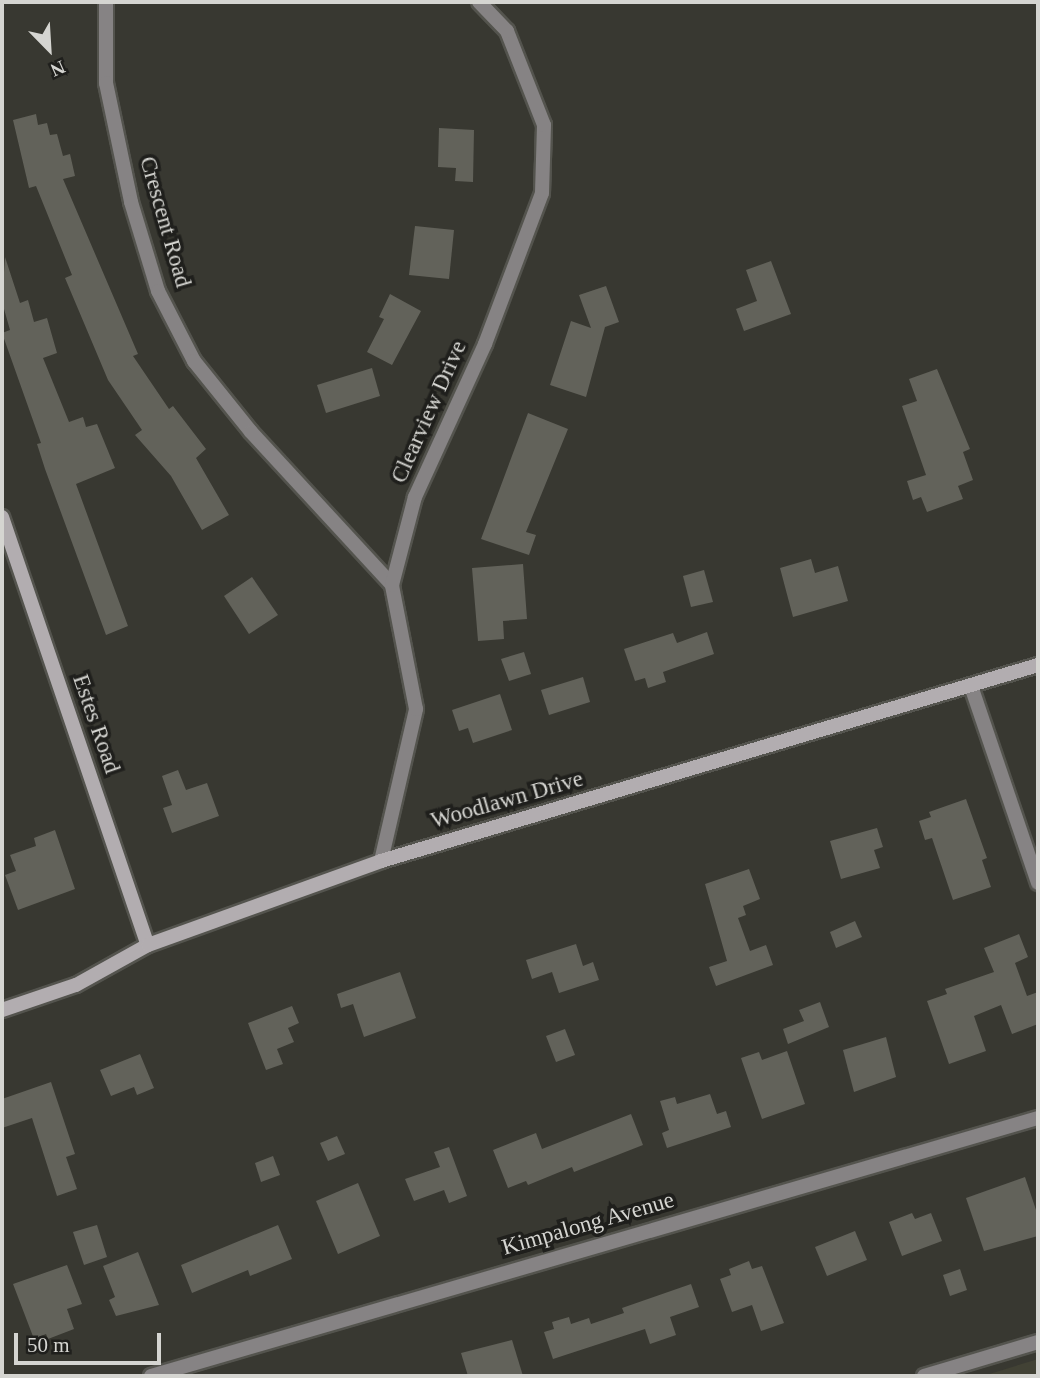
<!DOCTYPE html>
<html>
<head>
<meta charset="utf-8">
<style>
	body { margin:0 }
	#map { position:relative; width:1040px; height:1378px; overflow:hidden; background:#383831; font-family:Georgia,serif }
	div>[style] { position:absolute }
	.built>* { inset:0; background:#424235 }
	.building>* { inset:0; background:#62625a }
	.roads { filter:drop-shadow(2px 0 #54544e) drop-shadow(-2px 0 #54544e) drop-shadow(0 2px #54544e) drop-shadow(0 -2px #54544e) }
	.street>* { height:14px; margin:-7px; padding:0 7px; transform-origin:7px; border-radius:7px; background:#868384 }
	.secondary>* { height:14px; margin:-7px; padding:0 7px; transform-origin:7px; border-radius:7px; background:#b2adb0 }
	span { translate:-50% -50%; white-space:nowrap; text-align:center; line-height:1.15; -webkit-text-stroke:7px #1f1f1c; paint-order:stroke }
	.street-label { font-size:23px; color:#d5d5d1 }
	.frame { position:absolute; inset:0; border:4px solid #d5d5d1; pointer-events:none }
	.north { position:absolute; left:14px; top:14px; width:70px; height:70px; -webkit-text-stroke:5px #1f1f1c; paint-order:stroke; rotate:156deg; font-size:19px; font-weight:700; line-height:28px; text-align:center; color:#d5d5d1 }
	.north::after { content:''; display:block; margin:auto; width:24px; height:32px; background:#d5d5d1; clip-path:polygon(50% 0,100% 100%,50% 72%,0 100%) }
	.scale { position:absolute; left:14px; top:1333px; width:147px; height:32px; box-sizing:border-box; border:4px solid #d5d5d1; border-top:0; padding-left:9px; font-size:21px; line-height:24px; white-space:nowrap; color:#d5d5d1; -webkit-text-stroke:5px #1f1f1c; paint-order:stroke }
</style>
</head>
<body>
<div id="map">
	<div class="built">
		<div style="clip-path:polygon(1038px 1359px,1038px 1376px,983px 1376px)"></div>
	</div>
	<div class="building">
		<div style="clip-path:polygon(36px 114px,38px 125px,47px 123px,50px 135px,57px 134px,63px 156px,70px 154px,75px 176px,63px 179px,138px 354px,133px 356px,169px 409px,173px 406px,206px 449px,196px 458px,229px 515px,202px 530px,171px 476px,135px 435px,142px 430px,108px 380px,65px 278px,72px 275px,36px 186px,29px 188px,13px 120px)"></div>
		<div style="clip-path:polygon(439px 128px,474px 130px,473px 182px,455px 181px,456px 168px,438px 167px)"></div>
		<div style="clip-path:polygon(415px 226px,454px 230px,449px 279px,409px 275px)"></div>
		<div style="clip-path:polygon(5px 257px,20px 303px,28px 300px,34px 322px,47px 318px,57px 353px,43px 358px,69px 422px,83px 417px,86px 427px,97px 424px,115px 468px,76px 484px,128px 626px,106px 635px,45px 469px,37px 444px,41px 443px,2px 333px,10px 330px,2px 302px)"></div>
		<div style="clip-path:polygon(771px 261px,791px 314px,744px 331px,736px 309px,757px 301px,746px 270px)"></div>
		<div style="clip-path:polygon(606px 286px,619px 322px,605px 327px,586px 397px,550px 385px,571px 321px,591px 328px,579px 295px)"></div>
		<div style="clip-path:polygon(390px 294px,421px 311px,392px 365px,367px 352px,384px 319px,379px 317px)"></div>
		<div style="clip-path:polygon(372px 368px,380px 396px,326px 413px,317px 385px)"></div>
		<div style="clip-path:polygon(937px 369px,970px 449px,963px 452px,973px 480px,958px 486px,963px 499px,927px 512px,921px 497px,913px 500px,907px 481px,926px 475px,902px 406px,917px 401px,909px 379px)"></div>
		<div style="clip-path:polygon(528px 413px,568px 429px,526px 532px,536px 535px,529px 555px,481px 539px)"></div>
		<div style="clip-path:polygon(811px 559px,815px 573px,838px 566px,848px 601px,793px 617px,780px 568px)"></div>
		<div style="clip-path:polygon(523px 564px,527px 619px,503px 621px,504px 639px,478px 641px,472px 568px)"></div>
		<div style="clip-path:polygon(704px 570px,713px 602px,691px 607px,683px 576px)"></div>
		<div style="clip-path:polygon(252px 577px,278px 615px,249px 634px,224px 596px)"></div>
		<div style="clip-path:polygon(707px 632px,714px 654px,663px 672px,666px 682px,648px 688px,645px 678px,635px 681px,624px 649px,673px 633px,677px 643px)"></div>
		<div style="clip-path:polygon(524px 652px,531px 674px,509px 681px,501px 659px)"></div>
		<div style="clip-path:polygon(583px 677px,590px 702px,549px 715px,541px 690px)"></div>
		<div style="clip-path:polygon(500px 694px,512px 730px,473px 743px,468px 728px,459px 731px,452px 710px)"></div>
		<div style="clip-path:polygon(178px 770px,186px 790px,207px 783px,219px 816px,172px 833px,163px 808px,172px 805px,162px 776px)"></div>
		<div style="clip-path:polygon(966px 799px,987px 858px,982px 860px,991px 887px,953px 900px,932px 838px,925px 840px,919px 821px,931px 817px,929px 812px)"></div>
		<div style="clip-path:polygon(877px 828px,883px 847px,874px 850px,880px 868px,841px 879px,830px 841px)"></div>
		<div style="clip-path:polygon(55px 830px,75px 889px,18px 910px,5px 875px,16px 871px,10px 855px,36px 846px,34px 838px)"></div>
		<div style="clip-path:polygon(749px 869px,760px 899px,743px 906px,746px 915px,738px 918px,750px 951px,766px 945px,773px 965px,716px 986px,709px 967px,727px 961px,705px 884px)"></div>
		<div style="clip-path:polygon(855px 921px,862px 937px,836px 948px,830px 932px)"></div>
		<div style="clip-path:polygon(1019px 934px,1028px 957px,1015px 963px,1027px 996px,1038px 992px,1038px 1024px,1012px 1034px,1001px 1005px,974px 1016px,986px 1051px,949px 1064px,927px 1001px,947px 994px,945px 989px,994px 972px,984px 948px)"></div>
		<div style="clip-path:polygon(576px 944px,583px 966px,593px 962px,599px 980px,559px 993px,552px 972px,532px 979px,526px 960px)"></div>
		<div style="clip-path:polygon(400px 972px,416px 1018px,364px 1037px,353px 1004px,341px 1008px,337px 994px)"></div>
		<div style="clip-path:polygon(820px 1002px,829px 1027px,788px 1044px,783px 1029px,804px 1021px,799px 1010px)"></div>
		<div style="clip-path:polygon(292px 1006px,299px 1023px,288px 1028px,294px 1042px,277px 1049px,283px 1064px,266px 1070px,248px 1023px)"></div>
		<div style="clip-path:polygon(565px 1029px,575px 1055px,556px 1062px,546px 1036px)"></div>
		<div style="clip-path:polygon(886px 1037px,896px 1077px,854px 1092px,843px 1050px)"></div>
		<div style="clip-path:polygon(787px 1051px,805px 1104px,762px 1119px,741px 1058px,759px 1052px,762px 1060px)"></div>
		<div style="clip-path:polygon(140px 1054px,154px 1088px,137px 1095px,134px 1087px,111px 1096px,100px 1070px)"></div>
		<div style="clip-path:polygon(51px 1082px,75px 1154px,66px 1157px,77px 1189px,57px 1196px,32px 1118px,2px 1128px,2px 1099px)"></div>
		<div style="clip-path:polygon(710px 1094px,717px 1114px,726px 1111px,731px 1127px,667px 1148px,662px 1133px,669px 1130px,660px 1101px,675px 1097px,677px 1104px)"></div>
		<div style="clip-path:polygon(631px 1114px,643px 1145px,574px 1172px,572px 1167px,528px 1185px,526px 1181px,508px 1188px,493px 1150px,536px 1133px,542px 1149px)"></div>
		<div style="clip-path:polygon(337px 1136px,345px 1154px,328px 1161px,320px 1143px)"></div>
		<div style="clip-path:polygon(449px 1147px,467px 1196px,449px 1203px,444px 1190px,414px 1201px,405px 1179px,440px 1167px,434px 1152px)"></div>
		<div style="clip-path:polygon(273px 1156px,280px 1175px,261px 1182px,255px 1163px)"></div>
		<div style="clip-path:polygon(1025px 1177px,1038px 1216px,1038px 1236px,984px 1251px,966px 1198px)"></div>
		<div style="clip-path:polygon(358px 1183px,380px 1236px,338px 1254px,316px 1201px)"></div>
		<div style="clip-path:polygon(912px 1213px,915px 1219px,931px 1213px,942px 1241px,902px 1256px,889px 1222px)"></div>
		<div style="clip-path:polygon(97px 1225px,107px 1257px,84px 1265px,73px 1232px)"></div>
		<div style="clip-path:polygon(278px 1225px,292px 1259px,250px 1276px,248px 1270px,192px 1293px,181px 1265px)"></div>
		<div style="clip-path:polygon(855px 1231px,867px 1260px,827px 1276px,815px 1247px)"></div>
		<div style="clip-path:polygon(138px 1252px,159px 1305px,116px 1316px,109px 1300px,115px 1297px,103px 1266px)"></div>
		<div style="clip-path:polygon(749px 1261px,752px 1269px,762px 1266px,784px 1323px,761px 1331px,752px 1305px,732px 1312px,720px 1279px,731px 1275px,729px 1269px)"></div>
		<div style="clip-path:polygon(67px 1265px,82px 1304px,67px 1309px,74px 1329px,48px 1339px,46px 1334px,34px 1339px,13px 1284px)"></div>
		<div style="clip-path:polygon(960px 1269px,967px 1290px,950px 1296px,943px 1275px)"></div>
		<div style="clip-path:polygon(691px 1284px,699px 1307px,670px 1317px,676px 1335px,650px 1344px,645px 1329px,553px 1359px,544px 1332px,554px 1329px,552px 1322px,569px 1317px,571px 1324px,589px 1318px,591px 1324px,624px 1313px,622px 1308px)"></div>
		<div style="clip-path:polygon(512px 1340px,523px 1376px,468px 1376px,461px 1353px)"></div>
	</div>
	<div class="roads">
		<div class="street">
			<div style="left:106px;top:2px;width:81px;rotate:90deg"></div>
			<div style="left:106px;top:83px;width:122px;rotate:78.1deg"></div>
			<div style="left:131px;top:202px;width:93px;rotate:73.1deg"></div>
			<div style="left:158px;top:291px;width:79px;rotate:62.8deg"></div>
			<div style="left:194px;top:361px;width:91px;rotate:51.2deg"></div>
			<div style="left:251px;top:432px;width:208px;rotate:47.3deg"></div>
			<div style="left:971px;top:686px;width:208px;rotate:71.2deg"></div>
			<div style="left:381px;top:861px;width:156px;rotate:-77deg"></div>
			<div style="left:416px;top:709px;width:126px;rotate:-101deg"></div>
			<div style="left:392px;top:585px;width:91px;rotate:-75.4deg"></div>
			<div style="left:415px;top:497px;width:168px;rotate:-65.4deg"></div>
			<div style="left:485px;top:344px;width:161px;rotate:-69.3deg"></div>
			<div style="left:542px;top:193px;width:68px;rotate:-88.3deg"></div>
			<div style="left:544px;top:125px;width:101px;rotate:-111.5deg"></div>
			<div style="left:507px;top:31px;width:40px;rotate:-134deg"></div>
			<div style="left:151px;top:1376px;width:924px;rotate:-16.22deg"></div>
			<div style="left:924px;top:1376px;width:119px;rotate:-16.6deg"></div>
		</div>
		<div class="secondary">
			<div style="left:2px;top:517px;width:452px;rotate:71.2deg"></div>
			<div style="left:2px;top:1010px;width:78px;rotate:-18.7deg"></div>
			<div style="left:76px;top:985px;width:82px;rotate:-29.1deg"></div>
			<div style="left:148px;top:945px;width:248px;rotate:-19.8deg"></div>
			<div style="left:381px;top:861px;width:686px;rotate:-16.61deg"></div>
		</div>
	</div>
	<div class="street-label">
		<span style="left:165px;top:222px;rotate:74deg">Crescent Road</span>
		<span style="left:429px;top:412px;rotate:-66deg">Clearview Drive</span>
		<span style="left:96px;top:724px;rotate:71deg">Estes Road</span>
		<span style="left:507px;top:800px;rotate:-16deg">Woodlawn Drive</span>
		<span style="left:588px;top:1224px;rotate:-16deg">Kimpalong Avenue</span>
	</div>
	<div class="frame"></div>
	<div class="north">N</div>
	<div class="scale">50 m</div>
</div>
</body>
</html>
